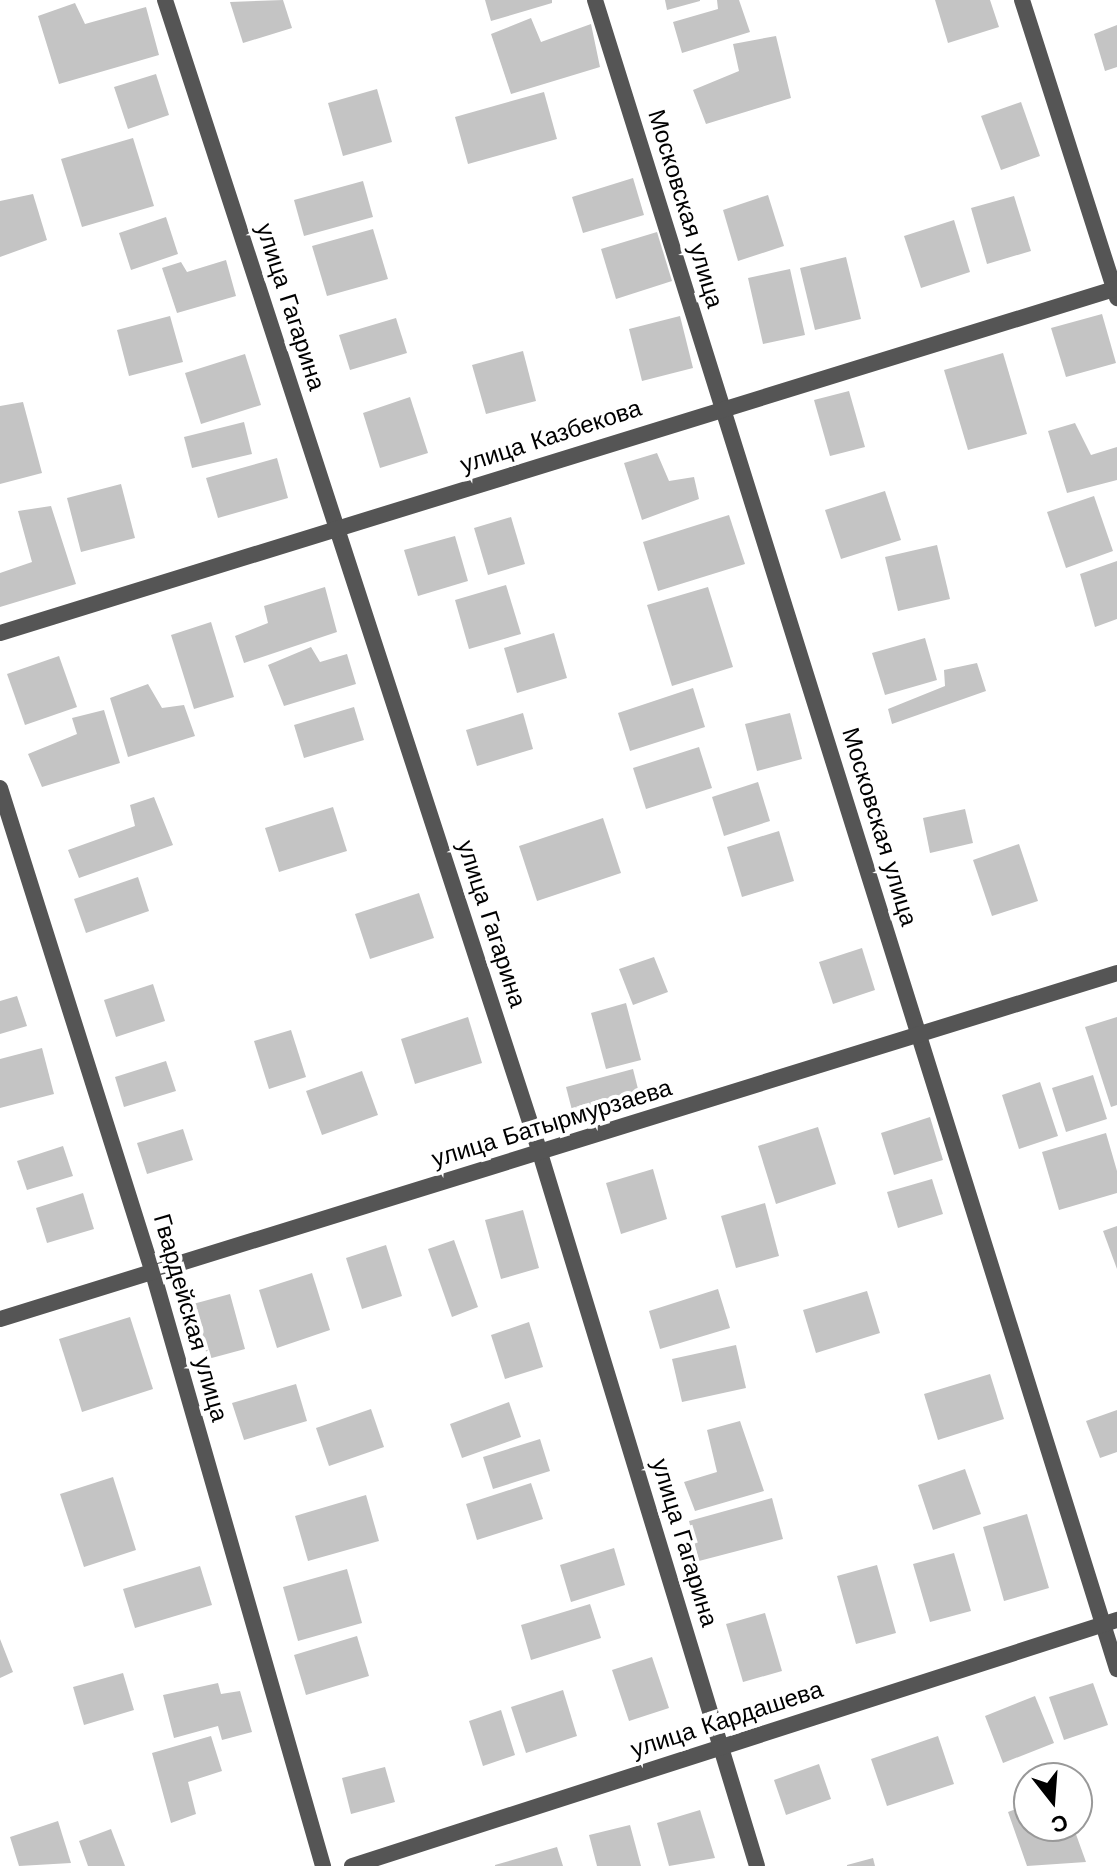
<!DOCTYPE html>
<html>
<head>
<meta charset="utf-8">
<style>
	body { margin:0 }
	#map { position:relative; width:1117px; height:1866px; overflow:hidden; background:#fff; font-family:"Work Sans",sans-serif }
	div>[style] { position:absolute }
	.building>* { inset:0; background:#c4c4c4 }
	.minor>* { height:16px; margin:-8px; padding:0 8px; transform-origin:8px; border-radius:8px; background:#555 }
	.tertiary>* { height:16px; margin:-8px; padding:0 8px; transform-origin:8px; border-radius:8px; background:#555 }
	span { translate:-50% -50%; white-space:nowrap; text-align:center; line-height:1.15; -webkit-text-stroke:8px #fff; paint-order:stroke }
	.street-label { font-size:24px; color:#000 }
	.north { position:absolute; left:1013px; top:1762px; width:80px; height:80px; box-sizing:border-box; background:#fff; border:2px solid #999; border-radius:50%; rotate:163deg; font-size:22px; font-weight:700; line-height:32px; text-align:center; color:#000 }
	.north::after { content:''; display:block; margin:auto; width:28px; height:36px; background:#000; clip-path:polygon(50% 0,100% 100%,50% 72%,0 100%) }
</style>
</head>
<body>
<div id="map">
	<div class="building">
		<div style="clip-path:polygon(283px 0,292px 28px,243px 43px,230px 2px)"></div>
		<div style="clip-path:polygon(485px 0,552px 0,552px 3px,491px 21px)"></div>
		<div style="clip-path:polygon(665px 0,700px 0,700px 1px,667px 10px)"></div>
		<div style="clip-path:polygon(717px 0,739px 0,750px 32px,682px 53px,673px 22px,718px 9px)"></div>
		<div style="clip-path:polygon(935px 0,990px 0,999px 27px,948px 43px)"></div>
		<div style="clip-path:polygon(75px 3px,85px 24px,146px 7px,159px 55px,59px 84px,38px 16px)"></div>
		<div style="clip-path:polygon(531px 18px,541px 42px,591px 24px,600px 67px,511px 94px,491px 34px)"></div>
		<div style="clip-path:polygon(1117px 25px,1117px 67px,1105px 71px,1094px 34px)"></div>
		<div style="clip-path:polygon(776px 36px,791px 98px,706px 124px,693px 90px,739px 71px,733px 44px)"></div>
		<div style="clip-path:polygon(156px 74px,169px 115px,128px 129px,114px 87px)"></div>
		<div style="clip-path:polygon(377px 89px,392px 142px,343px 156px,328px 103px)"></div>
		<div style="clip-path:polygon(544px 92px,557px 139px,468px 164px,455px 117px)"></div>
		<div style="clip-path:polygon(1021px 102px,1040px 156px,1001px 170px,981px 116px)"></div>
		<div style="clip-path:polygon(133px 138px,154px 206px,82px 227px,61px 159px)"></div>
		<div style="clip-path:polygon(633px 178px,644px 215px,583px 233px,572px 197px)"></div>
		<div style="clip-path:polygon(363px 181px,373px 217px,304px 236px,294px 200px)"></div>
		<div style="clip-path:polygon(33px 194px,47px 240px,0 257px,0 201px)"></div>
		<div style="clip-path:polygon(768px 195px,784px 246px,738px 261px,723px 210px)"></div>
		<div style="clip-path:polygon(1014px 196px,1031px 251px,987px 264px,971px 208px)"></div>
		<div style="clip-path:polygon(166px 217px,178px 254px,131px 270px,119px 233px)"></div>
		<div style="clip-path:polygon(954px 220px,970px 272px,921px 288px,904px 236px)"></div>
		<div style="clip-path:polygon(373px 229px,388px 279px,327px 296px,312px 246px)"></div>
		<div style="clip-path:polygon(657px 232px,672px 281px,616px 299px,601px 249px)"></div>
		<div style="clip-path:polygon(846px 257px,861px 319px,815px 330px,800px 268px)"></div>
		<div style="clip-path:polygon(226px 260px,236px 296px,177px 313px,162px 268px,181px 262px,187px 272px)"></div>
		<div style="clip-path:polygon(790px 269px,805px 335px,763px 344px,748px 278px)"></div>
		<div style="clip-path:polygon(1102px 314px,1116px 363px,1066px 377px,1051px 328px)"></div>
		<div style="clip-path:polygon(170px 316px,183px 362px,129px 376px,117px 330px)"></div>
		<div style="clip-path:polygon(680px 316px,693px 368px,642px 381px,629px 329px)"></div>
		<div style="clip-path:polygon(396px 318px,407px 353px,350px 370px,339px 335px)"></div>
		<div style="clip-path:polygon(523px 351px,536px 401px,486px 414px,472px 365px)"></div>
		<div style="clip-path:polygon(1003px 353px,1027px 434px,968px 450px,944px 370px)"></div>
		<div style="clip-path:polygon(245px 354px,261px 405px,201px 424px,185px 373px)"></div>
		<div style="clip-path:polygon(849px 391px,865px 447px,830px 456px,814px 400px)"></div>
		<div style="clip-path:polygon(410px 397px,428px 453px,380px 468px,363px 413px)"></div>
		<div style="clip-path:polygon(23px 402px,42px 473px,0 484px,0 406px)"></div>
		<div style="clip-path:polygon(244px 422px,252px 454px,192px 468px,184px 437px)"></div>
		<div style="clip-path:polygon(1075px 423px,1091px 455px,1117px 447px,1117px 480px,1067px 493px,1048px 431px)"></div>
		<div style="clip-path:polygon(657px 453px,669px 481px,694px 477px,699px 499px,642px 520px,624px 463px)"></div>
		<div style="clip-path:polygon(277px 458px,288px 498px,218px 518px,206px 478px)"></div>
		<div style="clip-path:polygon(121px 484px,135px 538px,81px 552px,67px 498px)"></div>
		<div style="clip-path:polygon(885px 491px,901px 540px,841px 559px,825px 510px)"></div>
		<div style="clip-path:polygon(1094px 496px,1113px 551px,1066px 568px,1047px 512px)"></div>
		<div style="clip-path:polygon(51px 506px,76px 584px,0 607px,0 573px,32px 562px,18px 511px)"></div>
		<div style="clip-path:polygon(729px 515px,745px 564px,658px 591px,643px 542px)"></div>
		<div style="clip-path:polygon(511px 517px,525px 564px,488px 575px,474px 528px)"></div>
		<div style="clip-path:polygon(455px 536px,468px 581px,418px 596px,404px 550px)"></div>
		<div style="clip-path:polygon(937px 545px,950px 599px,898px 611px,885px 557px)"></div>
		<div style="clip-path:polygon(1117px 561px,1117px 619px,1095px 627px,1080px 574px)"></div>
		<div style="clip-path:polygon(506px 585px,521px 634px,469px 649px,455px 600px)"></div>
		<div style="clip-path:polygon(325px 587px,337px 632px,244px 663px,235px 636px,268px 623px,264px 606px)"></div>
		<div style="clip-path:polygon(708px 587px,733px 667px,672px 686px,647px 605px)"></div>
		<div style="clip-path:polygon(211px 622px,234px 697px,194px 709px,171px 635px)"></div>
		<div style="clip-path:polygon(554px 633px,567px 678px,517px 693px,504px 648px)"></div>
		<div style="clip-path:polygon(925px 638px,937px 680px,885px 695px,872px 653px)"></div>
		<div style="clip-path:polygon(311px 647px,320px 662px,347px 654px,356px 684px,284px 706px,268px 665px)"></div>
		<div style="clip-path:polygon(59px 656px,77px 707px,25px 725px,7px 674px)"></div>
		<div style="clip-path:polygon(977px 663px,986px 691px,892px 724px,888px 709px,945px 686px,944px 670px)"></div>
		<div style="clip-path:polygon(148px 684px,162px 708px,184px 705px,195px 736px,128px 757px,110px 698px)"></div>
		<div style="clip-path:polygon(693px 688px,705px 727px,630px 751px,618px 713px)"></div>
		<div style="clip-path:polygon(354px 707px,364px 740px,304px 758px,294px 725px)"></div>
		<div style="clip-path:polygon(104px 710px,120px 763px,42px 787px,28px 754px,77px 734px,72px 718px)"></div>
		<div style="clip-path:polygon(523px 713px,533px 749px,477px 766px,466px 730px)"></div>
		<div style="clip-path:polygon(790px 713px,802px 759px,757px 771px,745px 724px)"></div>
		<div style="clip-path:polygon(699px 747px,712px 788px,646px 809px,633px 768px)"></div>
		<div style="clip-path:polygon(758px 782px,770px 821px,724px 836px,712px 797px)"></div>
		<div style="clip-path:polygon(154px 797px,173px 845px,79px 878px,68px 850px,135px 826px,130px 805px)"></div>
		<div style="clip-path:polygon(333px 807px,347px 851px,279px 872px,265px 828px)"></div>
		<div style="clip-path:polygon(965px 809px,973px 843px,930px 853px,923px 818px)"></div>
		<div style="clip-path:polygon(603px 818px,621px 873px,537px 901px,519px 846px)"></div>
		<div style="clip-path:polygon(779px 831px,794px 881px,742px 897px,727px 847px)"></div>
		<div style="clip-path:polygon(1019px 844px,1038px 901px,992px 916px,973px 860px)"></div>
		<div style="clip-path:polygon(138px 877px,149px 911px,86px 933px,74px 899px)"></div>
		<div style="clip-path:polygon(419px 893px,434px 938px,370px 959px,355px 914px)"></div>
		<div style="clip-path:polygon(862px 948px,875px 990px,833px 1004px,819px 962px)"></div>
		<div style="clip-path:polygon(654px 957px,668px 992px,633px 1005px,619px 969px)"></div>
		<div style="clip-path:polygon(153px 984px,165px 1021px,116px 1037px,104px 1000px)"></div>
		<div style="clip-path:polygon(17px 996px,27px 1026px,0 1034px,0 1001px)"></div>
		<div style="clip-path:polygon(626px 1003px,641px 1060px,606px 1069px,591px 1013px)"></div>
		<div style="clip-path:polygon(468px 1017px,482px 1063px,415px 1084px,401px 1039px)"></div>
		<div style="clip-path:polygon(1117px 1017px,1117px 1105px,1111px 1107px,1085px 1027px)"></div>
		<div style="clip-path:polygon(291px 1030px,306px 1077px,269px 1089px,254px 1041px)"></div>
		<div style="clip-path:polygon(42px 1048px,54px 1094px,0 1108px,0 1059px)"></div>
		<div style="clip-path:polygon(166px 1061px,176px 1091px,124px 1107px,115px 1077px)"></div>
		<div style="clip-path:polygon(633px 1069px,640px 1097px,573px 1114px,566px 1087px)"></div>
		<div style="clip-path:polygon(362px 1071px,378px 1115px,322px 1135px,306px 1091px)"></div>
		<div style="clip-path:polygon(1093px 1075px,1107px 1119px,1066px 1132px,1052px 1088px)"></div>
		<div style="clip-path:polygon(1040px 1082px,1058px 1136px,1019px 1149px,1002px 1095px)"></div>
		<div style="clip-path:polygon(930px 1117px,943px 1160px,894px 1175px,881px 1133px)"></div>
		<div style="clip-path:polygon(818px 1127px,836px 1184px,776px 1204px,758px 1146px)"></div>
		<div style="clip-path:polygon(183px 1129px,193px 1160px,147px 1174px,137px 1143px)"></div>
		<div style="clip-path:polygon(1106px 1133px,1117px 1171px,1117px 1193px,1059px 1210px,1042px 1152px)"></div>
		<div style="clip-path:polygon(63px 1146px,73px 1176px,27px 1190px,17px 1161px)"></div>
		<div style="clip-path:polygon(653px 1169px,667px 1219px,621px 1234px,606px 1183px)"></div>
		<div style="clip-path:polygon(932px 1179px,943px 1214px,898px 1228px,887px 1192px)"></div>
		<div style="clip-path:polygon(83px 1193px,94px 1229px,47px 1243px,36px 1208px)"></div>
		<div style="clip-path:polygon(765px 1203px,779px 1256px,736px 1268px,721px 1216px)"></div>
		<div style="clip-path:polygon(523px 1210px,539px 1268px,501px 1279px,485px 1220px)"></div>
		<div style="clip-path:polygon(1117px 1226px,1117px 1269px,1103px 1231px)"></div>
		<div style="clip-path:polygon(454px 1240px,478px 1307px,452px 1317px,428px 1249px)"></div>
		<div style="clip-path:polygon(386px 1245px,402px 1296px,362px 1309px,346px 1258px)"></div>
		<div style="clip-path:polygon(312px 1273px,330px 1330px,277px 1348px,259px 1290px)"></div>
		<div style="clip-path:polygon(718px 1289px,730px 1328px,660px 1349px,649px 1311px)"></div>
		<div style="clip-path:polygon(867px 1291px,880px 1333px,816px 1353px,803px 1310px)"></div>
		<div style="clip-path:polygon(230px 1294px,245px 1349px,208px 1359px,193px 1304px)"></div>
		<div style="clip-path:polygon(130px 1317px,153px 1389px,82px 1412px,59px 1339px)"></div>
		<div style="clip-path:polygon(529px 1322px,543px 1367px,505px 1379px,491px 1335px)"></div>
		<div style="clip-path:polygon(736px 1345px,746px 1388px,682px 1402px,672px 1359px)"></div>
		<div style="clip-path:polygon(990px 1374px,1004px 1419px,938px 1440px,924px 1394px)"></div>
		<div style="clip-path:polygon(296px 1384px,307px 1421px,244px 1440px,232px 1403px)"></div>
		<div style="clip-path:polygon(509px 1402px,521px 1437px,462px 1458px,450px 1424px)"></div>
		<div style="clip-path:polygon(371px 1409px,384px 1447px,329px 1466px,316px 1428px)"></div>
		<div style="clip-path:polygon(1117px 1410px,1117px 1452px,1100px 1458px,1086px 1421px)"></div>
		<div style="clip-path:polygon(740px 1421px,764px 1491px,695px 1511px,684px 1482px,717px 1472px,707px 1430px)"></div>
		<div style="clip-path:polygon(540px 1439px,550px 1471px,493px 1489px,483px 1457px)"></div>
		<div style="clip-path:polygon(965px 1469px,981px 1514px,933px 1530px,918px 1485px)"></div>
		<div style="clip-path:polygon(113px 1477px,136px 1550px,84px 1567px,60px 1494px)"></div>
		<div style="clip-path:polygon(531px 1483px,543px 1519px,477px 1540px,466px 1504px)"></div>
		<div style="clip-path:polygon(366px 1495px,379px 1541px,308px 1561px,295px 1516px)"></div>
		<div style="clip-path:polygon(772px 1498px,783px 1539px,699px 1561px,689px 1521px)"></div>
		<div style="clip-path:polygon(1027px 1514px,1049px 1588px,1004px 1601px,983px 1527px)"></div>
		<div style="clip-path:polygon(614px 1548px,625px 1585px,571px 1602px,560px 1565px)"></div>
		<div style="clip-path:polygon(954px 1553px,971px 1611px,930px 1622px,913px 1564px)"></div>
		<div style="clip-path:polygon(877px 1565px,896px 1633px,856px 1644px,837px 1576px)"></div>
		<div style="clip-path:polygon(200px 1566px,212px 1605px,135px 1628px,123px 1589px)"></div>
		<div style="clip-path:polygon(347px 1569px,362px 1623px,298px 1641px,283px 1587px)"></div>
		<div style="clip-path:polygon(590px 1604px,601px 1638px,531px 1660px,521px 1625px)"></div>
		<div style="clip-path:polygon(765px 1613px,782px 1671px,743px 1682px,726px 1624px)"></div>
		<div style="clip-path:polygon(357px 1636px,369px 1676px,306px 1695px,294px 1655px)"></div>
		<div style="clip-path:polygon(0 1639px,13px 1672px,0 1678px)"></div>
		<div style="clip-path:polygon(652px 1657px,669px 1708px,629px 1721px,612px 1670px)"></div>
		<div style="clip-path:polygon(123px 1673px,134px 1710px,84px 1725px,73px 1687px)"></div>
		<div style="clip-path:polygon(218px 1683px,221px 1694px,240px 1691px,252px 1732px,222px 1740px,218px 1726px,174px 1738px,163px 1695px)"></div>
		<div style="clip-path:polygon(1093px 1683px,1108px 1725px,1064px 1740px,1049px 1697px)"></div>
		<div style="clip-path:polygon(563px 1690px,577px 1736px,526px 1753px,511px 1707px)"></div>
		<div style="clip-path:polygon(1035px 1696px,1054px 1743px,1003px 1763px,985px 1716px)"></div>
		<div style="clip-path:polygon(501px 1710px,515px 1755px,483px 1766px,469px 1721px)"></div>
		<div style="clip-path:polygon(211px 1736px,222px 1771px,188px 1782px,196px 1814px,171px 1823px,152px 1753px)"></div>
		<div style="clip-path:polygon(938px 1736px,954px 1784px,887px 1806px,871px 1759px)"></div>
		<div style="clip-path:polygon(819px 1764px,831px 1799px,786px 1815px,774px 1780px)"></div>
		<div style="clip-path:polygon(385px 1767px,395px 1802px,351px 1814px,342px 1778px)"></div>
		<div style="clip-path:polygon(1029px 1804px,1029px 1826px,1073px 1826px,1086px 1862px,1027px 1866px,1008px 1812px)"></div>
		<div style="clip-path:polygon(700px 1810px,715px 1858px,669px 1866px,657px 1823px)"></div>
		<div style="clip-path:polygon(58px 1821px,71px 1863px,19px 1866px,10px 1837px)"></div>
		<div style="clip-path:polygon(630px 1825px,641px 1866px,597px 1866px,589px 1835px)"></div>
		<div style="clip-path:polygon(111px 1829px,125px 1866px,88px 1866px,79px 1841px)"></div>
		<div style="clip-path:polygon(557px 1847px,563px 1866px,495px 1866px,495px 1865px)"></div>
		<div style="clip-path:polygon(873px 1858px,875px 1866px,847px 1866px,847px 1865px)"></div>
	</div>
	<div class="minor">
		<div style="left:165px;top:0;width:1212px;rotate:71.98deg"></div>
		<div style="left:540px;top:1153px;width:745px;rotate:73.07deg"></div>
		<div style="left:595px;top:0;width:1749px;rotate:72.63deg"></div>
		<div style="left:1022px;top:0;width:313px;rotate:72.3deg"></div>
		<div style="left:0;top:633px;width:1169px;rotate:-17.16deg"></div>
		<div style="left:0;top:788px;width:509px;rotate:72.49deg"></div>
		<div style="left:153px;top:1273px;width:617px;rotate:74deg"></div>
		<div style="left:352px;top:1866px;width:804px;rotate:-17.83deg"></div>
	</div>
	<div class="tertiary">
		<div style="left:0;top:1319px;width:1169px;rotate:-17.21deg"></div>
	</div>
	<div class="street-label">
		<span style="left:685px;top:209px;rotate:73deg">Московская улица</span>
		<span style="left:290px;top:307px;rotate:72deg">улица Гагарина</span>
		<span style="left:551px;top:437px;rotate:-18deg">улица Казбекова</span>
		<span style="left:879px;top:827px;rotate:73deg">Московская улица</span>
		<span style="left:491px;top:924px;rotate:72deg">улица Гагарина</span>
		<span style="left:552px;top:1124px;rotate:-17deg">улица Батырмурзаева</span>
		<span style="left:190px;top:1318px;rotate:74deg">Гвардейская улица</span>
		<span style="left:684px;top:1543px;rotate:73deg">улица Гагарина</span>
		<span style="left:727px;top:1720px;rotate:-18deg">улица Кардашева</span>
	</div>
	<div class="north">С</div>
</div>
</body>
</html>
